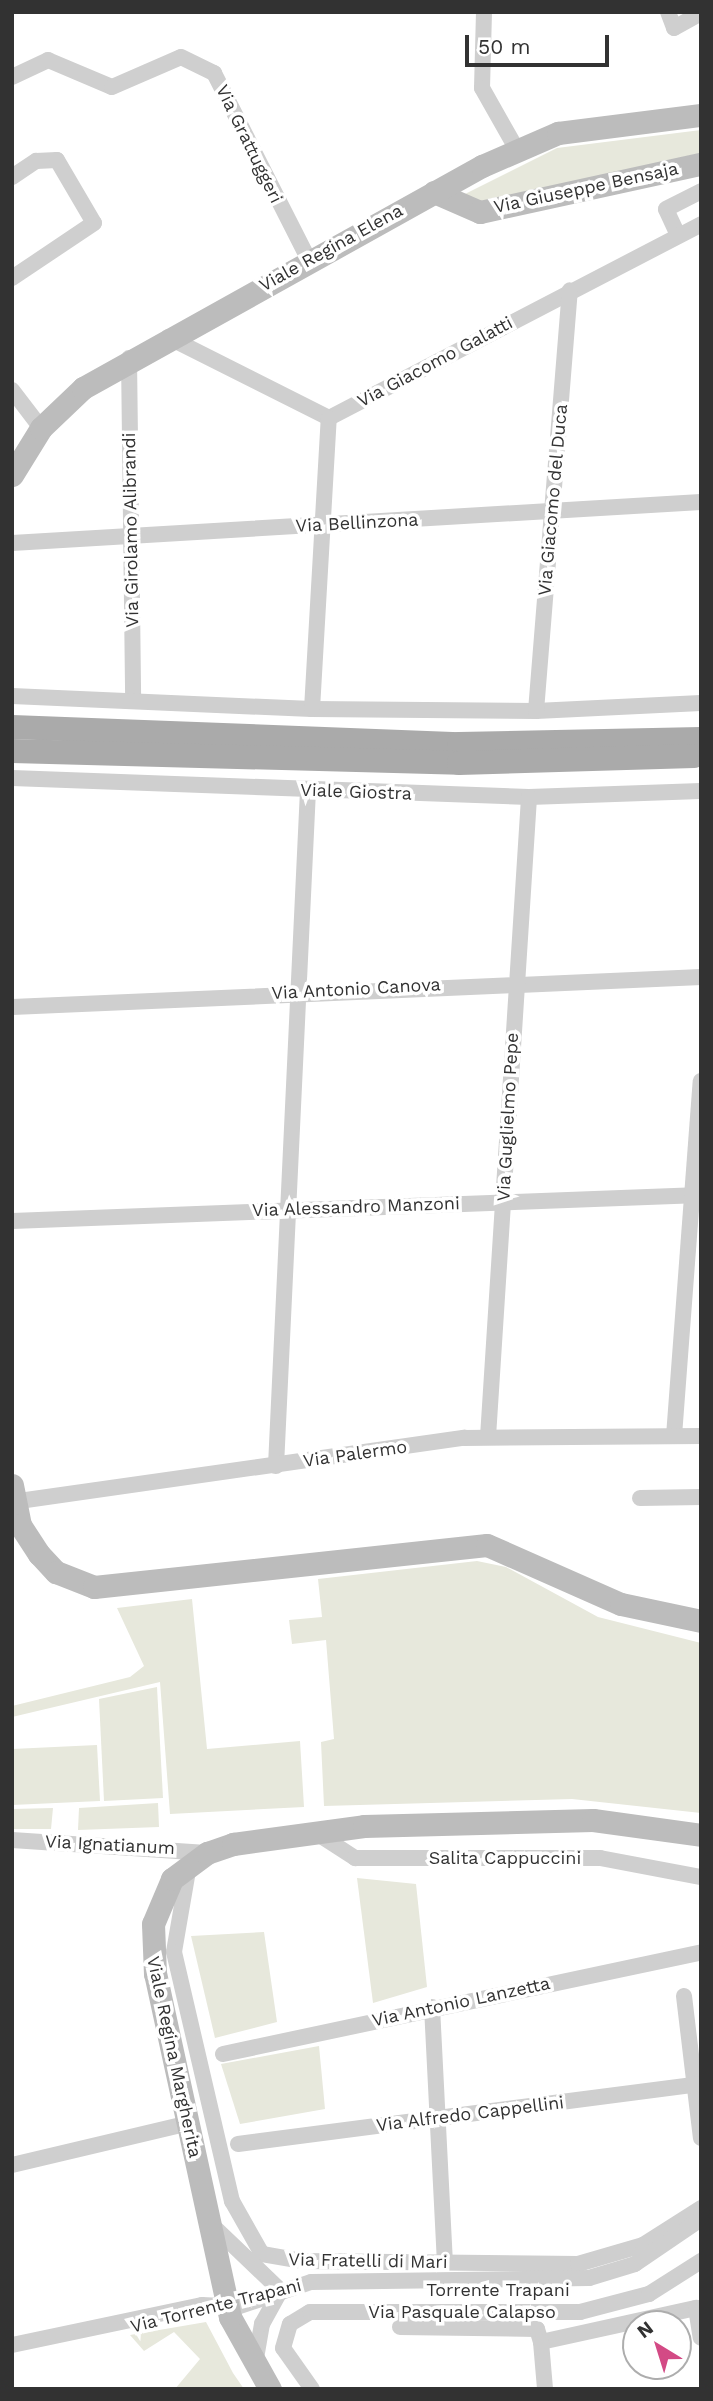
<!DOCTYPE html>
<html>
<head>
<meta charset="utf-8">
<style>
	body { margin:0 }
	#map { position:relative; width:713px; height:2401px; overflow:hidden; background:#fff; font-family:"Work Sans",sans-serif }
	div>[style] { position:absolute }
	.green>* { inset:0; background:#e7e8dc }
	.street>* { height:16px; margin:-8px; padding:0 8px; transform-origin:8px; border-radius:8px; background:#cfcfcf }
	.secondary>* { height:23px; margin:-11.5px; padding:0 11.5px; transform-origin:11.5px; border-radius:11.5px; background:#bcbcbc }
	.primary>* { height:24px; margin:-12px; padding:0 12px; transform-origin:12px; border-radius:12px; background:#aaa }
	span { translate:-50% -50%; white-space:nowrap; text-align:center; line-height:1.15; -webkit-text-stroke:7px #fff; paint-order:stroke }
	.street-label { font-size:18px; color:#323232 }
	.frame { position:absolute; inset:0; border:14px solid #323232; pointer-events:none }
	.north { position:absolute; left:622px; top:2310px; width:70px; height:70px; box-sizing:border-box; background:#fff; border:2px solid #adadad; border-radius:50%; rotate:322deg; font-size:19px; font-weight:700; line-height:28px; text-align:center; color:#323232 }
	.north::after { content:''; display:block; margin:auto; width:24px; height:32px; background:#d34a85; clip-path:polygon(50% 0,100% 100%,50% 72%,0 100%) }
	.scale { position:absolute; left:465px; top:35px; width:144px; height:32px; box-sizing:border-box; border:4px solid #323232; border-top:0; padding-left:9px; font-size:21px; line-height:24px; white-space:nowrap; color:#323232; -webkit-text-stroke:5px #fff; paint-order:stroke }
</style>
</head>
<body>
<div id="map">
	<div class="green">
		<div style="clip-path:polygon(701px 130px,701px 153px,476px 204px,465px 194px,557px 148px)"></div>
		<div style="clip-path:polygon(477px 1561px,506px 1567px,598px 1617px,701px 1643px,701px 1813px,572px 1799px,324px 1806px,321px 1742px,334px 1739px,326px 1640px,292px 1644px,289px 1620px,322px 1617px,318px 1579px)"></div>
		<div style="clip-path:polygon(192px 1599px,207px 1749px,300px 1741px,304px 1807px,170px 1814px,160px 1682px,12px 1717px,12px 1706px,130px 1677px,144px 1666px,117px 1608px)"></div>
		<div style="clip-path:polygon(157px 1687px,163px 1798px,104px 1801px,99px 1699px)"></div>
		<div style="clip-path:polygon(97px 1745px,100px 1801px,12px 1805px,12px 1749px)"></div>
		<div style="clip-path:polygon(158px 1803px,159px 1827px,78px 1830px,79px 1808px)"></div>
		<div style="clip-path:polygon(53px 1808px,51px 1829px,12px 1829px,12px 1809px)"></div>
		<div style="clip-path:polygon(357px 1878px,416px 1884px,427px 1987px,373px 2003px)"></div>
		<div style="clip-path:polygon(264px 1932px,277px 2022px,215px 2038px,191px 1936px)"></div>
		<div style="clip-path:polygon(319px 2046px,325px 2109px,240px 2124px,221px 2064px)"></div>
		<div style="clip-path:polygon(206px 2322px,233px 2373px,244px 2389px,175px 2389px,200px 2359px,174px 2332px,144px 2351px,130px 2335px)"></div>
	</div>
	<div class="street">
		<div style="left:484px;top:12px;width:76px;rotate:91.5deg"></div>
		<div style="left:482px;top:88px;width:69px;rotate:60.5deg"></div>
		<div style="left:668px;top:12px;width:17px;rotate:69deg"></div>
		<div style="left:674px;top:28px;width:31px;rotate:-29deg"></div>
		<div style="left:12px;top:77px;width:40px;rotate:-25deg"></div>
		<div style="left:48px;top:60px;width:69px;rotate:22.9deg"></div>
		<div style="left:112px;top:87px;width:75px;rotate:-23.5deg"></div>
		<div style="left:181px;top:57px;width:37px;rotate:26deg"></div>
		<div style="left:214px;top:73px;width:210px;rotate:63.1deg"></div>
		<div style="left:12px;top:177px;width:29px;rotate:-34deg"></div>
		<div style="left:36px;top:161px;width:21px;rotate:-3deg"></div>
		<div style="left:57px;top:160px;width:73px;rotate:59.6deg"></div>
		<div style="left:94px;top:223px;width:99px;rotate:146.1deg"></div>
		<div style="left:677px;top:233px;width:26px;rotate:-115deg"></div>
		<div style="left:666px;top:209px;width:39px;rotate:-27deg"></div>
		<div style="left:168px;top:337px;width:180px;rotate:26.7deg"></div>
		<div style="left:329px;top:418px;width:420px;rotate:-27.5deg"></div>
		<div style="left:129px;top:358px;width:343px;rotate:89.3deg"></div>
		<div style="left:12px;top:390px;width:48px;rotate:52.7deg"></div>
		<div style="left:12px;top:543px;width:690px;rotate:-3.41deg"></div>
		<div style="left:12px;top:696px;width:300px;rotate:2.5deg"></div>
		<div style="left:312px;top:709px;width:224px;rotate:0.5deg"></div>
		<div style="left:536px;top:711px;width:165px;rotate:-2.8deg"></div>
		<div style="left:312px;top:709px;width:291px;rotate:-86.7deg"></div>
		<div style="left:536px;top:711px;width:422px;rotate:-85.4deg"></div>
		<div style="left:12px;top:778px;width:517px;rotate:2.1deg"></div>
		<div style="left:529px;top:797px;width:172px;rotate:-2deg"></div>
		<div style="left:12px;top:1007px;width:690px;rotate:-2.49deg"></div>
		<div style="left:12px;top:1221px;width:689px;rotate:-2.16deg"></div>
		<div style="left:674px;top:1436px;width:356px;rotate:-85.7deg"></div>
		<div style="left:488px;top:1437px;width:641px;rotate:-86.33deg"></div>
		<div style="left:276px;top:1466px;width:676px;rotate:-87.29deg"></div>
		<div style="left:640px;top:1498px;width:61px;rotate:-0.9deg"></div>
		<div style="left:12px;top:1502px;width:457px;rotate:-8.1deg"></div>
		<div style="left:464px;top:1438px;width:237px;rotate:-0.5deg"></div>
		<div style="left:315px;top:1832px;width:48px;rotate:33deg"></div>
		<div style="left:355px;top:1858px;width:245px"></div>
		<div style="left:600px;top:1858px;width:103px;rotate:10.7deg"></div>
		<div style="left:12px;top:1840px;width:195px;rotate:3.8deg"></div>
		<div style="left:189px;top:1865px;width:88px;rotate:99.8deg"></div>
		<div style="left:174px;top:1952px;width:256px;rotate:76.9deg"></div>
		<div style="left:232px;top:2201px;width:61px;rotate:60.5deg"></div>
		<div style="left:262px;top:2254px;width:40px;rotate:10deg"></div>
		<div style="left:301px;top:2261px;width:277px;rotate:0.6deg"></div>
		<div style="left:578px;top:2264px;width:68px;rotate:-16.3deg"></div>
		<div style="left:643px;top:2245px;width:69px;rotate:-32.5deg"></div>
		<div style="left:684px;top:1996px;width:143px;rotate:83.2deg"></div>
		<div style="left:432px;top:2007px;width:256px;rotate:87.1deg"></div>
		<div style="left:223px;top:2054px;width:489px;rotate:-12deg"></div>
		<div style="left:238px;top:2144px;width:467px;rotate:-7.4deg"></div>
		<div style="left:12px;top:2165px;width:179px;rotate:-13.3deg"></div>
		<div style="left:213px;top:2226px;width:94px;rotate:43.7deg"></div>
		<div style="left:400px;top:2327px;width:137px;rotate:0.8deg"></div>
		<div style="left:537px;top:2329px;width:14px;rotate:73deg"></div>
		<div style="left:541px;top:2342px;width:159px;rotate:-12.4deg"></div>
		<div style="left:696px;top:2308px;width:30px;rotate:81deg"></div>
		<div style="left:541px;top:2342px;width:47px;rotate:85.1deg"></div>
		<div style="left:12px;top:2345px;width:194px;rotate:-11.9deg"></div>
		<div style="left:202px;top:2305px;width:35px;rotate:3deg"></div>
		<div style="left:237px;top:2307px;width:78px;rotate:-18.7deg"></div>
		<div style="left:311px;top:2282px;width:278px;rotate:-0.8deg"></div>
		<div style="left:589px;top:2278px;width:48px;rotate:-16.9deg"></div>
		<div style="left:635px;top:2264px;width:80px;rotate:-34.3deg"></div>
		<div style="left:255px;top:2364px;width:41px;rotate:-80.1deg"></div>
		<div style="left:262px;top:2324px;width:35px;rotate:-61deg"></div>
		<div style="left:312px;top:2389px;width:50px;rotate:-125.3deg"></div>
		<div style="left:283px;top:2348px;width:25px;rotate:-74deg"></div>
		<div style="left:290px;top:2324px;width:23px;rotate:-31deg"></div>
		<div style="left:310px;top:2312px;width:270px"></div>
		<div style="left:580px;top:2312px;width:71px;rotate:-14.6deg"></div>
		<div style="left:649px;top:2294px;width:62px;rotate:-32.4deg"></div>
	</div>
	<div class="secondary">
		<div style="left:434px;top:192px;width:50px;rotate:23.5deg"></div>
		<div style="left:480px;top:212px;width:226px;rotate:-12.3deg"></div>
		<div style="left:12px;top:475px;width:55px;rotate:-58.3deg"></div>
		<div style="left:41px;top:428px;width:58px;rotate:-43.6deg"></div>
		<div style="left:83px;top:388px;width:457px;rotate:-29.1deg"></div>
		<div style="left:482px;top:166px;width:83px;rotate:-23.5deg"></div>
		<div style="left:558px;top:133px;width:144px;rotate:-7.2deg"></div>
		<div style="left:12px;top:1485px;width:41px;rotate:78.7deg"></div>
		<div style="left:20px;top:1525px;width:35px;rotate:57deg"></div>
		<div style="left:39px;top:1554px;width:25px;rotate:47deg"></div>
		<div style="left:56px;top:1572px;width:41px;rotate:21.5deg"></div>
		<div style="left:94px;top:1587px;width:395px;rotate:-6.1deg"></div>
		<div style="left:487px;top:1545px;width:146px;rotate:23.8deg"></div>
		<div style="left:621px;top:1604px;width:82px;rotate:12deg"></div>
		<div style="left:270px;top:2389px;width:82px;rotate:-119.1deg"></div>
		<div style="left:230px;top:2317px;width:351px;rotate:-102.3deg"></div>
		<div style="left:155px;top:1974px;width:50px;rotate:-92.3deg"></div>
		<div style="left:153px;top:1924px;width:49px;rotate:-67.1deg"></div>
		<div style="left:172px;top:1879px;width:44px;rotate:-36.6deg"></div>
		<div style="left:207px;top:1853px;width:28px;rotate:-19deg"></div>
		<div style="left:233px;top:1844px;width:132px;rotate:-7.8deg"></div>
		<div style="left:364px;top:1826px;width:229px;rotate:-1.5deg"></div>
		<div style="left:593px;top:1820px;width:109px;rotate:7.9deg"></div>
	</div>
	<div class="primary">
		<div style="left:12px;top:727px;width:447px;rotate:2.2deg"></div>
		<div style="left:459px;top:744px;width:242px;rotate:-1.2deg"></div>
		<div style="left:12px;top:751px;width:447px;rotate:1.5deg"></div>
		<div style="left:459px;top:763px;width:235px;rotate:-1.7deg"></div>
	</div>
	<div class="street-label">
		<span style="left:249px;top:144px;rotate:64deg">Via Grattuggeri</span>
		<span style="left:586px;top:188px;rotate:-12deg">Via Giuseppe Bensaja</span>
		<span style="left:331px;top:248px;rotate:-29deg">Viale Regina Elena</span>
		<span style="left:435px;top:362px;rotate:-28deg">Via Giacomo Galatti</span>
		<span style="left:553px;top:500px;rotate:-85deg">Via Giacomo del Duca</span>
		<span style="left:357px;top:523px;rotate:-3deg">Via Bellinzona</span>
		<span style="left:131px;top:530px;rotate:-91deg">Via Girolamo Alibrandi</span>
		<span style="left:356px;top:792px;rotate:2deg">Viale Giostra</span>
		<span style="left:356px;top:989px;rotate:-3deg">Via Antonio Canova</span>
		<span style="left:508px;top:1117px;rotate:-87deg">Via Guglielmo Pepe</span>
		<span style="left:356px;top:1207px;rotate:-2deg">Via Alessandro Manzoni</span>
		<span style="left:355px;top:1454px;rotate:-8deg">Via Palermo</span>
		<span style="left:110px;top:1845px;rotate:3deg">Via Ignatianum</span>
		<span style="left:505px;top:1858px">Salita Cappuccini</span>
		<span style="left:461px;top:2002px;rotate:-12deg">Via Antonio Lanzetta</span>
		<span style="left:174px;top:2057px;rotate:78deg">Viale Regina Margherita</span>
		<span style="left:470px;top:2114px;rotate:-7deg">Via Alfredo Cappellini</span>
		<span style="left:368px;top:2261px;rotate:1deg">Via Fratelli di Mari</span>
		<span style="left:498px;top:2290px">Torrente Trapani</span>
		<span style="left:216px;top:2306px;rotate:-14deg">Via Torrente Trapani</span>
		<span style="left:462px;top:2312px">Via Pasquale Calapso</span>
	</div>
	<div class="frame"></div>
	<div class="north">N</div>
	<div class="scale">50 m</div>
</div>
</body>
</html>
